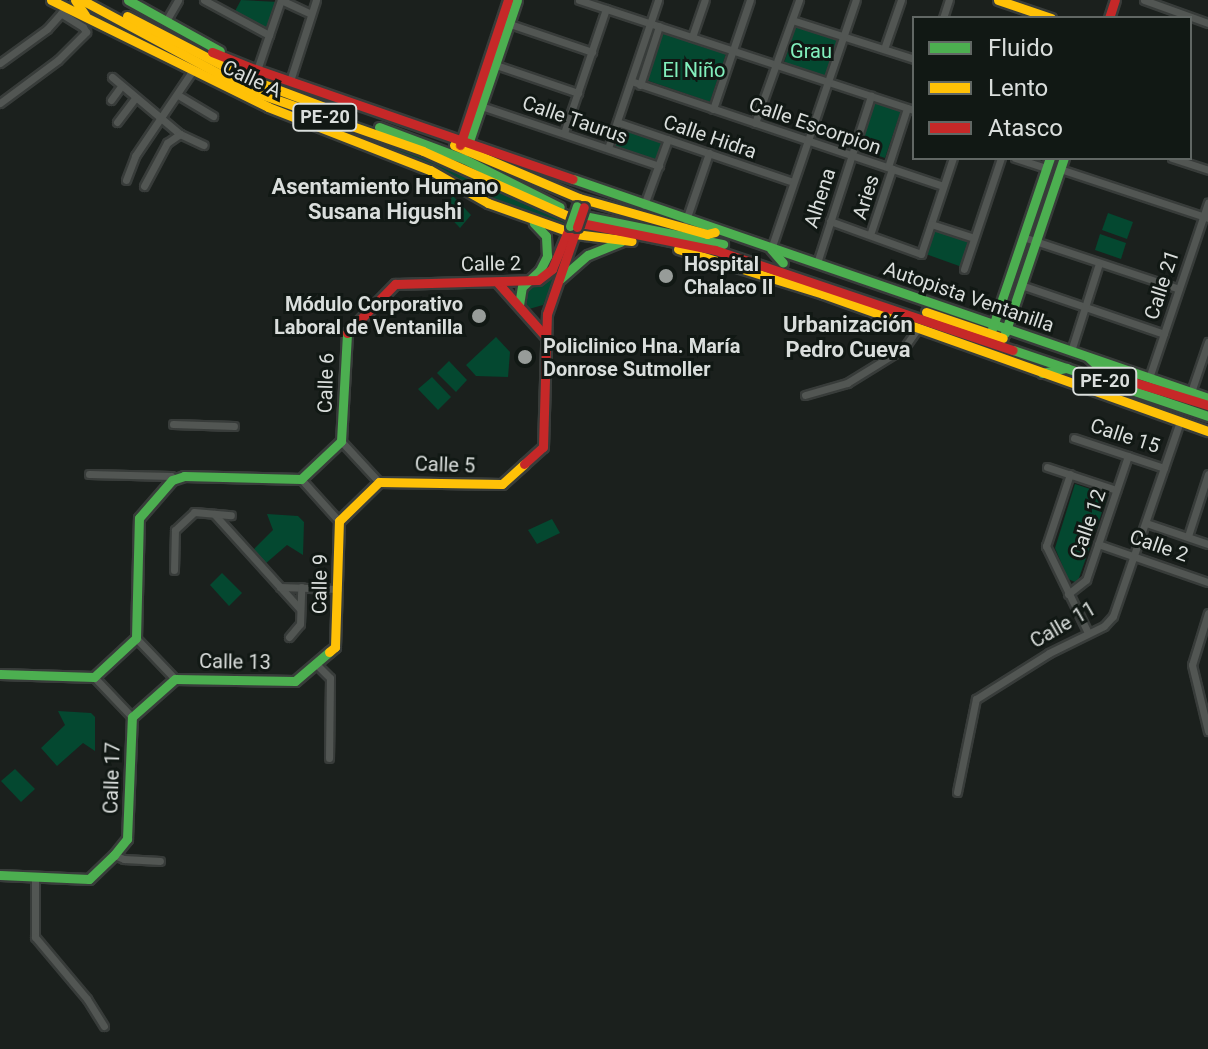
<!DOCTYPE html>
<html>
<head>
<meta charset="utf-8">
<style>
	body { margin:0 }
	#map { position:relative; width:1208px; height:1049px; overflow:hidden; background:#1b201d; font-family:Roboto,sans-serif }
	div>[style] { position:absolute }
	.green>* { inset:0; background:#044830 }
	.roads { filter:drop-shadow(2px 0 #383c3a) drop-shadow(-2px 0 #383c3a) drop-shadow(0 2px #383c3a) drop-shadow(0 -2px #383c3a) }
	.street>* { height:7px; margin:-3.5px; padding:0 3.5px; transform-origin:3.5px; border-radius:3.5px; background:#525653 }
	.fast>* { height:9px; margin:-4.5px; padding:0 4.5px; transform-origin:4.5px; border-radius:4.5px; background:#4caf50 }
	.slow>* { height:9px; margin:-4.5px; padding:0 4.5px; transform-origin:4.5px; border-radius:4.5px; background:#ffc107 }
	.jam>* { height:9px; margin:-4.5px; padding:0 4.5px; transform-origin:4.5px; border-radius:4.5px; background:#c62828 }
	.bridges { filter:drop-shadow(2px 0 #383c3a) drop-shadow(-2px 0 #383c3a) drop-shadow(0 2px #383c3a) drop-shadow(0 -2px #383c3a) }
	.fast-bridge>* { height:9px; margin:-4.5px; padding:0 4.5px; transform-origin:4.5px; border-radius:4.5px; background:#4caf50 }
	.jam-bridge>* { height:9px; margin:-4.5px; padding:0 4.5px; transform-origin:4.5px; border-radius:4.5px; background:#c62828 }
	.dots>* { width:22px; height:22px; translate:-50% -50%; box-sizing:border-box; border:4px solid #111814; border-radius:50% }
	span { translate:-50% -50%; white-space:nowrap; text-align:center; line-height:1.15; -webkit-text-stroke:6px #111814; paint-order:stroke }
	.shield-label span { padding:2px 6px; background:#111814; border:2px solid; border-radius:6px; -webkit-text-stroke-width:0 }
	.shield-label { font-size:18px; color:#dadedc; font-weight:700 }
	.park-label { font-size:20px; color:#82f0bd }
	.street-label { font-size:20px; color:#dadedc }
	.poi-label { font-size:20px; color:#dadedc; font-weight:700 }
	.left { translate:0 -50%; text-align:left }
	.right { translate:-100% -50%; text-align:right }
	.neighbourhood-label { font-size:22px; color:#dadedc; font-weight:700 }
	.legend { position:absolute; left:912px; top:16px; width:280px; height:144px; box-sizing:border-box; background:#111814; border:2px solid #616764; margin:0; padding:10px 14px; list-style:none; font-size:24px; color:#dadedc }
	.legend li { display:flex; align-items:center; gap:16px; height:40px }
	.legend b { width:40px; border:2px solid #616764 }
</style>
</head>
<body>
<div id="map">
	<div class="green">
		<div style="clip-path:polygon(241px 0,279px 2px,269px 32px,234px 13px)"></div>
		<div style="clip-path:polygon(84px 6px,376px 139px,468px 177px,564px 222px,564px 227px,506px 207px,398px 152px,291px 114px,93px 15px)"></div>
		<div style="clip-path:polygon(796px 25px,838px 39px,825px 77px,784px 63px)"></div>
		<div style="clip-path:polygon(662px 33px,726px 54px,710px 102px,646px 80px)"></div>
		<div style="clip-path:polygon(874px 102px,901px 111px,885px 158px,859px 149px)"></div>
		<div style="clip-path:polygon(619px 123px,667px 139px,657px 166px,608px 148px)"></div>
		<div style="clip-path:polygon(453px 196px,471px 215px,460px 228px,442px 209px)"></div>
		<div style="clip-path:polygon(1108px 213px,1133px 222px,1127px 239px,1102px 230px)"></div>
		<div style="clip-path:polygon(933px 224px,973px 237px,962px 267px,923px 253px)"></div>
		<div style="clip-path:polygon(1100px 234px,1126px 243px,1121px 259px,1095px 250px)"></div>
		<div style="clip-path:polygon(558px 270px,543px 305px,529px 309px,524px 298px,529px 288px,544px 284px)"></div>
		<div style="clip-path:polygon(496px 337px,510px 352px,508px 377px,476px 376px,466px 365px)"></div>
		<div style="clip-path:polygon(449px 361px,467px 380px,456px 392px,437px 373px)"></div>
		<div style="clip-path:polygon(432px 377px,451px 397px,438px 410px,418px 389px)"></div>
		<div style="clip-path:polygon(1075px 484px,1108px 495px,1079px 578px,1075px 582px,1068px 579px,1055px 548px)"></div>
		<div style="clip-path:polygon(267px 514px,298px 516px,304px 522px,303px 555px,287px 545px,265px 564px,253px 550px,273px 530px)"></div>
		<div style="clip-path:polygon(552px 519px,560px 533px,537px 544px,528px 530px)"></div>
		<div style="clip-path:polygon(222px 573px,242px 593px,229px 606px,210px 585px)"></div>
		<div style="clip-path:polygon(58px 711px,91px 713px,95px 717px,95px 751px,83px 743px,57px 766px,41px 748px,65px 725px)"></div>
		<div style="clip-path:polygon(15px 769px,35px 789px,21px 802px,1px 781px)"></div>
	</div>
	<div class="roads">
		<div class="street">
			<div style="left:204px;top:0;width:74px;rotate:28.3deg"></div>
			<div style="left:579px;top:0;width:353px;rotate:18.2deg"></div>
			<div style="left:1144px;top:0;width:68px;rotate:19.8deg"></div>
			<div style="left:943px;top:18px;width:19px;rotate:-72deg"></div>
			<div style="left:792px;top:20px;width:128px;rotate:17.7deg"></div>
			<div style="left:166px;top:21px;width:24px;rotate:-60deg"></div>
			<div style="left:507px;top:23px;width:90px;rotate:18.8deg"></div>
			<div style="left:692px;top:37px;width:39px;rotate:-71deg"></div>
			<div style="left:884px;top:49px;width:52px;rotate:-70.9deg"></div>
			<div style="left:0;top:63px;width:58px;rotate:-35.9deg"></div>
			<div style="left:47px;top:29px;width:27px;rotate:-48deg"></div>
			<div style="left:493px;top:64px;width:90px;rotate:18.8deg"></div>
			<div style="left:257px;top:70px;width:74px;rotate:-71.1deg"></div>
			<div style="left:281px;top:0;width:33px;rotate:25deg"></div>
			<div style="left:112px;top:77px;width:89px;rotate:40deg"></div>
			<div style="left:180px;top:134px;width:26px;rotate:25deg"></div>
			<div style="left:290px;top:81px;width:85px;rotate:-72.2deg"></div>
			<div style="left:631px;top:81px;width:329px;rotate:18.6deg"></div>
			<div style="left:640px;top:85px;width:62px;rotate:-72.1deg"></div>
			<div style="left:178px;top:95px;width:41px;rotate:31deg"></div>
			<div style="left:111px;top:100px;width:17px;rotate:-54deg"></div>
			<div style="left:0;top:103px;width:72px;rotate:-36.6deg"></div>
			<div style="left:58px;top:60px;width:40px;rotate:-45deg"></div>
			<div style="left:86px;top:32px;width:6px;rotate:-121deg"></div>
			<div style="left:83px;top:27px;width:26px;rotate:-148deg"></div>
			<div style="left:481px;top:106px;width:188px;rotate:18.6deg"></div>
			<div style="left:713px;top:109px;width:115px;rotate:-71.3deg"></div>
			<div style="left:117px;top:122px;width:30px;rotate:-53deg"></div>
			<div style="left:617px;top:122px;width:186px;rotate:18.8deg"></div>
			<div style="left:755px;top:123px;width:131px;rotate:-70.3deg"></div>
			<div style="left:564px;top:133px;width:131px;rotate:-71.3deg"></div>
			<div style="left:608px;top:148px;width:156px;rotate:-71.3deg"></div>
			<div style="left:1015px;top:158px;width:33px;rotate:18deg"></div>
			<div style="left:1172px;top:158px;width:38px;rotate:18deg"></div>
			<div style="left:888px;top:167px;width:62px;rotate:-72.1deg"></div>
			<div style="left:1060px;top:169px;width:156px;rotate:18.3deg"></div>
			<div style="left:126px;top:180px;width:26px;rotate:-69deg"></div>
			<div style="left:135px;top:156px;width:104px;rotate:-56deg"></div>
			<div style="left:144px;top:186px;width:49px;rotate:-61.9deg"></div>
			<div style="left:167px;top:143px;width:16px;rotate:-35deg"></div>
			<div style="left:644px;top:205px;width:70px;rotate:-70deg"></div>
			<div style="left:686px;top:220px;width:71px;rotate:-71.1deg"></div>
			<div style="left:830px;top:221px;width:97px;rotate:19.9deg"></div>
			<div style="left:921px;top:254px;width:101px;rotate:-71.6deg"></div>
			<div style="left:931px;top:224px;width:45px;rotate:18deg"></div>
			<div style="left:870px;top:235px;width:70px;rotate:-71.6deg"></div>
			<div style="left:1023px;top:237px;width:164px;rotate:18.4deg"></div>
			<div style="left:771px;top:249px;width:263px;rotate:-71.2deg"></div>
			<div style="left:817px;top:263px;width:176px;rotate:-72.1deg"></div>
			<div style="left:964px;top:269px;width:117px;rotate:-71.6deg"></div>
			<div style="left:1021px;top:285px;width:151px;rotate:18.9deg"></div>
			<div style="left:1071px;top:351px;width:92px;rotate:-72.3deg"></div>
			<div style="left:1149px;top:378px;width:185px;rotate:-71.4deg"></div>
			<div style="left:1191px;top:392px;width:53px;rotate:-71.2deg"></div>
			<div style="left:805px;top:395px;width:44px;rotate:-15.9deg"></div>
			<div style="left:847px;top:383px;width:67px;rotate:-31.6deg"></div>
			<div style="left:904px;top:348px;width:24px;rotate:-55deg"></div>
			<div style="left:173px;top:424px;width:61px;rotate:1.9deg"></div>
			<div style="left:1074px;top:438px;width:95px;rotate:18.4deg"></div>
			<div style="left:341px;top:441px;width:56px;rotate:47.2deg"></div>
			<div style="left:1047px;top:467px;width:73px;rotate:18.4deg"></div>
			<div style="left:89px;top:474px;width:82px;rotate:1.4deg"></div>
			<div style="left:171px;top:476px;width:4px;rotate:76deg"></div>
			<div style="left:1070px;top:474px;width:76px;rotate:108.4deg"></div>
			<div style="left:1046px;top:546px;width:97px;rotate:64.2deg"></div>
			<div style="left:301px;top:479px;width:57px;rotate:47.9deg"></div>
			<div style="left:214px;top:514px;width:128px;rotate:47.8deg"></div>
			<div style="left:1146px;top:523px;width:65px;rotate:18.7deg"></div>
			<div style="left:1188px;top:536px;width:65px;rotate:-72.1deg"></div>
			<div style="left:1098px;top:544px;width:116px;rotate:19.1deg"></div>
			<div style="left:174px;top:570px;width:40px;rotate:-88.6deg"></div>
			<div style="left:175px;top:530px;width:26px;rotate:-43deg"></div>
			<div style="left:194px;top:512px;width:37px;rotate:5deg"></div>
			<div style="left:280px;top:587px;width:58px;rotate:2deg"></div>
			<div style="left:1068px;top:594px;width:23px;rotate:-38deg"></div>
			<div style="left:1086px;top:580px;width:131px;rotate:-71.3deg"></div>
			<div style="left:1208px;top:613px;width:54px;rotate:107.1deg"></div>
			<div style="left:1192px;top:665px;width:68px;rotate:76.4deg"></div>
			<div style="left:289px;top:637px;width:17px;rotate:-50deg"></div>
			<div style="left:300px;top:624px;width:37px;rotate:-88deg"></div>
			<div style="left:136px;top:638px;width:57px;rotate:46.4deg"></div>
			<div style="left:315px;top:663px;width:21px;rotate:45deg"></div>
			<div style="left:330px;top:678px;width:80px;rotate:90.7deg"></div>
			<div style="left:94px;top:677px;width:55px;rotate:46.5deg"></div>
			<div style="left:957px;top:792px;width:95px;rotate:-78.5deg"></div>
			<div style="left:976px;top:699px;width:86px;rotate:-32.2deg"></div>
			<div style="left:1049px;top:653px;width:61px;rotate:-26.1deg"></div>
			<div style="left:1104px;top:626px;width:13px;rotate:-48deg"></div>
			<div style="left:1113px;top:616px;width:206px;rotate:-71deg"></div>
			<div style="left:114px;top:855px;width:11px;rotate:22deg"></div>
			<div style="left:124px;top:859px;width:36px;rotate:3deg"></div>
			<div style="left:35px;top:876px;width:61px;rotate:90deg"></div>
			<div style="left:35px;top:937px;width:81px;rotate:50deg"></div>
			<div style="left:87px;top:999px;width:32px;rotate:58deg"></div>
		</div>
		<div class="fast">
			<div style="left:128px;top:0;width:105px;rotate:29deg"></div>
			<div style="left:379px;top:127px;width:91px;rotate:20.6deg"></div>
			<div style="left:464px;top:159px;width:107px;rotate:26.6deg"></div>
			<div style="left:467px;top:147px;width:155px;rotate:-71.2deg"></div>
			<div style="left:573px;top:179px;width:672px;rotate:19.03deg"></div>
			<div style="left:584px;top:216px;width:142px;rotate:11.4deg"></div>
			<div style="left:771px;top:249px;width:18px;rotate:49deg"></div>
			<div style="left:560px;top:279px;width:37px;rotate:-41deg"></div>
			<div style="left:588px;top:255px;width:35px;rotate:-22deg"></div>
			<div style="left:519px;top:305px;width:18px;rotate:-81deg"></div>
			<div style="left:522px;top:287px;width:25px;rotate:-43deg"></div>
			<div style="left:540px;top:270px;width:16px;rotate:-63deg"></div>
			<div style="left:547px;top:256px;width:20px;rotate:-93deg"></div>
			<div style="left:546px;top:236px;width:18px;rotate:-133deg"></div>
			<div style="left:992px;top:329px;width:181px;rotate:-71.3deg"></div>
			<div style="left:1005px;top:333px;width:185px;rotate:-71.4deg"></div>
			<div style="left:1013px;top:350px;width:206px;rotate:18.7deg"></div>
			<div style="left:1088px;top:357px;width:23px;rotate:43deg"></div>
			<div style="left:1042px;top:373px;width:25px;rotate:-12deg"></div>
			<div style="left:0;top:674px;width:94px;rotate:1.8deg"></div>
			<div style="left:94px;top:677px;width:57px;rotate:-42.9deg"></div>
			<div style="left:136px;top:638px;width:120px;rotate:-88.6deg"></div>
			<div style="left:139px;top:518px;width:50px;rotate:-49deg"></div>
			<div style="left:172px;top:480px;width:13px;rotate:-18deg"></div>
			<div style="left:184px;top:476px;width:117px;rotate:1.5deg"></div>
			<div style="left:301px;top:479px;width:55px;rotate:-43.5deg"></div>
			<div style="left:341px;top:441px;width:108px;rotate:-86.8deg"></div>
			<div style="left:0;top:875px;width:89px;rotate:2.6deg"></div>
			<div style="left:89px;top:879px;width:35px;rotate:-44deg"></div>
			<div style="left:114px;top:855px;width:21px;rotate:-51deg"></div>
			<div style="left:127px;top:839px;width:122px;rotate:-87.7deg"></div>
			<div style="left:132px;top:717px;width:57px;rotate:-41.5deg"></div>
			<div style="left:175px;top:679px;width:120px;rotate:1deg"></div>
			<div style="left:295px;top:681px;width:45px;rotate:-40.5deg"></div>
		</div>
		<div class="slow">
			<div style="left:51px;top:0;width:242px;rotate:26.2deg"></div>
			<div style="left:268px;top:107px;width:174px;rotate:21.3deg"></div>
			<div style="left:430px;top:170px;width:67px;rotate:29.6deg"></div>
			<div style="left:488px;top:203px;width:92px;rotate:19.6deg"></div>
			<div style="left:575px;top:234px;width:57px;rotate:7deg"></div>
			<div style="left:75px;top:0;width:18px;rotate:56deg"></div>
			<div style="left:82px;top:0;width:190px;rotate:28.3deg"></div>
			<div style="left:249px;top:90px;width:184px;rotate:19.3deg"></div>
			<div style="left:423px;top:151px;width:179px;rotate:24.1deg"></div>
			<div style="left:998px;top:0;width:56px;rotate:18.8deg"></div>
			<div style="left:127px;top:16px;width:135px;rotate:27.3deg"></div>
			<div style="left:247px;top:78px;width:111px;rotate:20.6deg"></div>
			<div style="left:454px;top:145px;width:136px;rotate:23deg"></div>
			<div style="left:579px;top:198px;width:133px;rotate:15.7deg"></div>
			<div style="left:707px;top:234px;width:8px;rotate:-14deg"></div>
			<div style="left:678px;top:249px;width:152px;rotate:17.2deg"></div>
			<div style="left:823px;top:294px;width:409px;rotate:19.6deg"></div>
			<div style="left:926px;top:312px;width:81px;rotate:18.7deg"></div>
			<div style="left:329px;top:652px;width:8px;rotate:-40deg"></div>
			<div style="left:335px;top:647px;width:126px;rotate:-88.2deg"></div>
			<div style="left:339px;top:521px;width:56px;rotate:-44.3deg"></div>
			<div style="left:379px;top:482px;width:123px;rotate:0.9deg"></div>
			<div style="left:502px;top:484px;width:30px;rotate:-42deg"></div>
		</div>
		<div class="jam">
			<div style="left:1109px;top:18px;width:19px;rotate:-72deg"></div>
			<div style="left:212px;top:52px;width:48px;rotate:21.8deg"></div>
			<div style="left:255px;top:69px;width:336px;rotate:19.1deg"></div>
			<div style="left:460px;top:145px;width:153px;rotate:-71.7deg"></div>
			<div style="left:586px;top:224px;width:132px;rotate:11.4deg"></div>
			<div style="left:715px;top:250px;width:314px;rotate:18.6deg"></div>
			<div style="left:498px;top:283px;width:72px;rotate:48.4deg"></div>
			<div style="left:347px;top:333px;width:69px;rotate:-45.6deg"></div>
			<div style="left:395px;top:284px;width:143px;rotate:-1.6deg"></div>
			<div style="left:538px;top:280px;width:18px;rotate:-38deg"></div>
			<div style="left:552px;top:269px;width:47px;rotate:-67.3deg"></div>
			<div style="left:1127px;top:380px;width:85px;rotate:17.2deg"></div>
			<div style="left:524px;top:464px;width:25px;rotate:-42deg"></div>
			<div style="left:543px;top:447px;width:133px;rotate:-88.3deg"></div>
			<div style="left:547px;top:314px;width:89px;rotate:-71deg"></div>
		</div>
	</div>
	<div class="bridges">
		<div class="fast-bridge">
			<div style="left:570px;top:226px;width:21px;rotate:-71deg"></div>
		</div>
		<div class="jam-bridge">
			<div style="left:577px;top:227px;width:21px;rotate:-71deg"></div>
		</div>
	</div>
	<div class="dots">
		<div style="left:666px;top:276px;background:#979c99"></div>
		<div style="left:479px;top:316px;background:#979c99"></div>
		<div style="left:525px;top:357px;background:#979c99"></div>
	</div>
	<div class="shield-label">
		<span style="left:325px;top:117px">PE-20</span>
		<span style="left:1105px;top:381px">PE-20</span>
	</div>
	<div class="park-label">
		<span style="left:811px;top:51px">Grau</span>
		<span style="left:694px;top:70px">El Niño</span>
	</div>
	<div class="street-label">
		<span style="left:252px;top:79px;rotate:25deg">Calle A</span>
		<span style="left:575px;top:120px;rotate:19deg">Calle Taurus</span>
		<span style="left:815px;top:126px;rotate:19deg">Calle Escorpion</span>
		<span style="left:710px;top:137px;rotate:19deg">Calle Hidra</span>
		<span style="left:866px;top:197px;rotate:-72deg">Aries</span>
		<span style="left:820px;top:198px;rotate:-72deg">Alhena</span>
		<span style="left:491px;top:264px;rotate:-1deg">Calle 2</span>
		<span style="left:1162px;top:285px;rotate:-72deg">Calle 21</span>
		<span style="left:969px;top:297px;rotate:19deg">Autopista Ventanilla</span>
		<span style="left:326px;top:383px;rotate:-88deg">Calle 6</span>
		<span style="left:1125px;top:436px;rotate:18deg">Calle 15</span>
		<span style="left:445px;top:465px;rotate:2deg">Calle 5</span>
		<span style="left:1088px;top:524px;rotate:-71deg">Calle 12</span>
		<span style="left:1159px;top:546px;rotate:19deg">Calle 2</span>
		<span style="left:320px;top:584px;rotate:-89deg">Calle 9</span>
		<span style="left:1063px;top:625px;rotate:-30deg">Calle 11</span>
		<span style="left:235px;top:662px;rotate:1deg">Calle 13</span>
		<span style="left:112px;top:778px;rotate:-88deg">Calle 17</span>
	</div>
	<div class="poi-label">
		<span class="left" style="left:684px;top:276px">Hospital<br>Chalaco II</span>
		<span class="right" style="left:463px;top:316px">Módulo Corporativo<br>Laboral de Ventanilla</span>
		<span class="left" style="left:543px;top:358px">Policlinico Hna. María<br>Donrose Sutmoller</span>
	</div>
	<div class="neighbourhood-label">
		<span style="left:385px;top:199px">Asentamiento Humano<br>Susana Higushi</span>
		<span style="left:848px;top:337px">Urbanización<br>Pedro Cueva</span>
	</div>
	<ul class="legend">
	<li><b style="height:10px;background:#4caf50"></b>Fluido</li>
	<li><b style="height:10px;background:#ffc107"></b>Lento</li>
	<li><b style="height:10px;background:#c62828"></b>Atasco</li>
	</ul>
</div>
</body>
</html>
